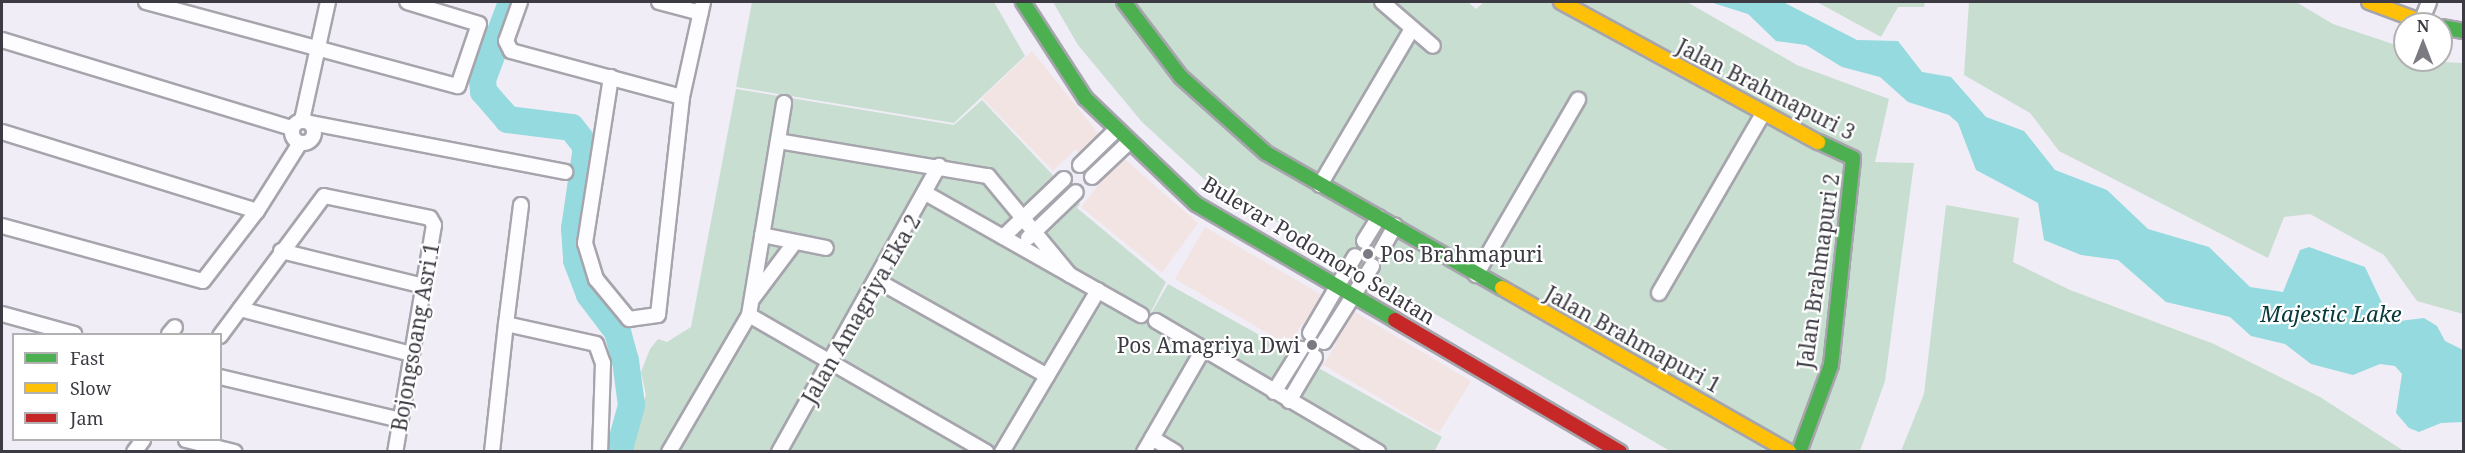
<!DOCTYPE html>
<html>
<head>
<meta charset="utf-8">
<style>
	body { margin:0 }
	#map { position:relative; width:2465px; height:453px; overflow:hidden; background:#f0edf7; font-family:"Noto Serif",serif }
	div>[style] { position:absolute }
	.commercial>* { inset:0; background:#f3e4e4 }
	.green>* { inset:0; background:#c8ded0 }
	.water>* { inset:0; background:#94dade }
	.river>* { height:27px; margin:-13.5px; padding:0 13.5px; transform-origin:13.5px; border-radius:13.5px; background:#94dade }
	.roads { filter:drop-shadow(2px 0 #a6a4ac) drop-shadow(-2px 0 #a6a4ac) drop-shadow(0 2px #a6a4ac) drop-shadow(0 -2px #a6a4ac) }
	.street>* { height:14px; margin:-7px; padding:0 7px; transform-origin:7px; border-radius:7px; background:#fdfcfe }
	.street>.ring { margin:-7px; padding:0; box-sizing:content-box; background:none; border:14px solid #fdfcfe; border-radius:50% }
	.fast>* { height:14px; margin:-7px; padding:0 7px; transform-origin:7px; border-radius:7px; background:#4caf50 }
	.slow>* { height:14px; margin:-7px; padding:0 7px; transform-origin:7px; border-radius:7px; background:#ffc107 }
	.jam>* { height:14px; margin:-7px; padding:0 7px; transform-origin:7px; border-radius:7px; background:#c62828 }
	.dots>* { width:16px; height:16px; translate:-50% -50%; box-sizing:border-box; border:3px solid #fff; border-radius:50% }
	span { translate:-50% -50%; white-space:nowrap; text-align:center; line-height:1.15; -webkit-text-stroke:4.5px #fff; paint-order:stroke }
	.street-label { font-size:21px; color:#3c3a42 }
	.poi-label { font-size:21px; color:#3c3a42 }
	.left { translate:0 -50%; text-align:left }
	.right { translate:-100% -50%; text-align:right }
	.water-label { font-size:22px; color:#083a3b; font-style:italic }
	.frame { position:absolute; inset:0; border:3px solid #3c3a42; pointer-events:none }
	.legend { position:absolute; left:12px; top:333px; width:210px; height:108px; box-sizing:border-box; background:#fff; border:2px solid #b1b0b3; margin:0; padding:8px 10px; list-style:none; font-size:18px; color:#3c3a42 }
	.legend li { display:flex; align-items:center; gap:12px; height:30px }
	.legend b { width:30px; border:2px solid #b1b0b3 }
	.north { position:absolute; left:2393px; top:12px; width:60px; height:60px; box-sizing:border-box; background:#fff; border:2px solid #b1b0b3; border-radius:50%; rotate:0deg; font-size:16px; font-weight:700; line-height:24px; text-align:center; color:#3c3a42 }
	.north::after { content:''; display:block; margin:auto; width:21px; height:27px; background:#7b7981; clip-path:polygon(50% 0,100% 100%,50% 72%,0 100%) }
</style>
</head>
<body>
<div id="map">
	<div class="commercial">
		<div style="clip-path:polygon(1032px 51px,1102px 138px,1083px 157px,1076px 149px,1053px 171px,982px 98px)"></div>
		<div style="clip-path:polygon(1121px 156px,1198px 223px,1162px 273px,1081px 207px)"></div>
		<div style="clip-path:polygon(1205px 227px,1327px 298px,1309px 327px,1302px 324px,1289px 346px,1175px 279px)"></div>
		<div style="clip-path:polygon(1348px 308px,1471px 381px,1439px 433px,1323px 365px,1336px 344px,1329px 340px)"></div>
	</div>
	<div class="green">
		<div style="clip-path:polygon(752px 2px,994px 2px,1025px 56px,954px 123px,736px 87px)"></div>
		<div style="clip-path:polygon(1053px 2px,1468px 2px,1476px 9px,1484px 2px,1687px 2px,1797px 65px,1889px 99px,1875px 162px,1914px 163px,1885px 381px,1860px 451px,1670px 451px,1204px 179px,1142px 122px,1078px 45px)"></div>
		<div style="clip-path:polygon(1817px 2px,1925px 2px,1924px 7px,1898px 7px,1881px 37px)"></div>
		<div style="clip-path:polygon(1969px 2px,2296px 2px,2333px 24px,2405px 48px,2405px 60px,2463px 63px,2463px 314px,2417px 301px,2384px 255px,2310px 214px,2284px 217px,2268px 258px,2059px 151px,2030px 113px,1964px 75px)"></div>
		<div style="clip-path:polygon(736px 89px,954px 125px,982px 100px,1080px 204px,1077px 208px,1166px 282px,1144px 326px,1168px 284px,1442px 437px,1434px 452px,623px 452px,646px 395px,641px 372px,650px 349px,658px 339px,667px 342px,691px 327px)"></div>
		<div style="clip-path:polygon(1946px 205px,2019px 218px,2013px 262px,2070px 290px,2214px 344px,2320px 397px,2404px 451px,1901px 451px,1924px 394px)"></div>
	</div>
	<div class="water">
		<div style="clip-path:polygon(1710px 2px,1783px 2px,1857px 40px,1898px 41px,1922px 72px,1951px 77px,1986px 117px,2024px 131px,2055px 170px,2107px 190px,2148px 229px,2209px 247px,2250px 287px,2283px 292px,2300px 250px,2309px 247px,2365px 267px,2391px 322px,2424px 318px,2437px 326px,2445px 341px,2463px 350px,2463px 422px,2441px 423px,2419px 432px,2409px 428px,2396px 413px,2402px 374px,2395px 366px,2380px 364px,2353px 375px,2311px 364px,2285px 344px,2251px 336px,2230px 317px,2166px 302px,2118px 260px,2081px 255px,2044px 240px,2038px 203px,1976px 170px,1958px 123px,1949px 115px,1908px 102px,1880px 77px,1842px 67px,1806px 45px,1776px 41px,1748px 14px)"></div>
	</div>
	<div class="river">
		<div style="left:511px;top:2px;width:82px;rotate:110.6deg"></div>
		<div style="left:482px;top:79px;width:12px;rotate:85deg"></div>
		<div style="left:483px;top:91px;width:37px;rotate:49deg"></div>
		<div style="left:507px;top:119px;width:64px;rotate:7.1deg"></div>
		<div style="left:571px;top:127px;width:24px;rotate:52deg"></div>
		<div style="left:586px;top:146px;width:83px;rotate:98.3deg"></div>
		<div style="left:574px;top:228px;width:32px;rotate:86deg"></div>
		<div style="left:576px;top:260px;width:36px;rotate:69deg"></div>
		<div style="left:589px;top:294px;width:46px;rotate:52.9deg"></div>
		<div style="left:617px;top:331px;width:30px;rotate:75deg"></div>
		<div style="left:625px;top:360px;width:45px;rotate:82.4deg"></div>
		<div style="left:631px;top:405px;width:49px;rotate:105.5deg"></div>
	</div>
	<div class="roads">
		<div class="street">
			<div style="left:146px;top:2px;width:323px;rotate:15.1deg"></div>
			<div style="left:458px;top:86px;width:65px;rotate:-71.3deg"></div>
			<div style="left:479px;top:24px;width:75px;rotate:-163deg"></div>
			<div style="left:520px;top:2px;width:41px;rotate:109.7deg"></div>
			<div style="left:506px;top:41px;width:11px;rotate:63deg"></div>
			<div style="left:511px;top:51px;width:177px;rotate:15.1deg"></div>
			<div style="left:682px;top:97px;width:97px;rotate:-77.5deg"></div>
			<div style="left:659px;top:2px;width:43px;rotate:14.7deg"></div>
			<div style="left:1382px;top:2px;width:67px;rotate:40.8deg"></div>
			<div style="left:2421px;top:22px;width:22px;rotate:-68deg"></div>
			<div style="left:2px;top:40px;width:303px;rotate:16.9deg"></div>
			<div style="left:611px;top:77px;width:168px;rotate:98.9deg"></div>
			<div style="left:585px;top:243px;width:38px;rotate:73deg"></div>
			<div style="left:596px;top:279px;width:52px;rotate:50.5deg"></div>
			<div style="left:629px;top:319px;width:29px;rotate:-8deg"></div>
			<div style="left:658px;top:315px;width:219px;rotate:-83.7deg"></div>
			<div style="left:302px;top:120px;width:121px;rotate:-77.6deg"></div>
			<div class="ring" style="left:292px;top:121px;width:8px;height:8px"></div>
			<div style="left:311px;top:123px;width:259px;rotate:10.9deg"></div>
			<div style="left:2px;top:132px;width:267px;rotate:17.2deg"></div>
			<div style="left:778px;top:141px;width:213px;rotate:9.5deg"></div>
			<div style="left:988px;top:176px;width:129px;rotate:50.4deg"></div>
			<div style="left:1080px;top:165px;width:50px;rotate:-44.2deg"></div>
			<div style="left:1092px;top:177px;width:50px;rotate:-43.4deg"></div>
			<div style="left:1320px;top:185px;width:181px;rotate:-59.5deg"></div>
			<div style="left:927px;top:194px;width:246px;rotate:29.5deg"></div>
			<div style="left:2px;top:226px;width:208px;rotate:15.3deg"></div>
			<div style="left:203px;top:281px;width:88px;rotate:-52.4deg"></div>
			<div style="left:257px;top:211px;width:80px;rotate:-57.7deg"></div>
			<div style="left:762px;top:235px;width:65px;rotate:11.5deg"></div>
			<div style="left:1003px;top:237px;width:84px;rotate:-43.6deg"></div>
			<div style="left:1028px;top:238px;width:66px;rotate:-43.8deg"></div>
			<div style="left:1364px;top:241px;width:28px;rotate:-58deg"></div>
			<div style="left:281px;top:251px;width:147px;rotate:13.8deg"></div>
			<div style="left:1381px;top:251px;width:29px;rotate:-61deg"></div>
			<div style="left:1476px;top:275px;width:203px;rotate:-59.8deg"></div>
			<div style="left:878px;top:281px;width:194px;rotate:29.3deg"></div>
			<div style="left:1659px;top:293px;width:206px;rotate:-59.9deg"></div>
			<div style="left:753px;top:298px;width:70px;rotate:-53.1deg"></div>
			<div style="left:240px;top:309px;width:178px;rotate:14.7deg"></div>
			<div style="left:2px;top:314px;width:75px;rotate:15.5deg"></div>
			<div style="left:749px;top:315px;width:274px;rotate:30deg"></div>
			<div style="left:1156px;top:321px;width:258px;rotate:30.5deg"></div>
			<div style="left:506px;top:324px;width:120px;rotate:-82.8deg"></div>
			<div style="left:1310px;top:333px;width:89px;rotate:-59.7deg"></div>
			<div style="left:169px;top:334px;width:9px;rotate:-49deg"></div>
			<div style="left:220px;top:336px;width:174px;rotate:-53.4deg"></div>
			<div style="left:324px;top:196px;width:108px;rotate:11.7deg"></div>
			<div style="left:430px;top:218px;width:8px;rotate:60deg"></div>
			<div style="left:434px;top:225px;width:230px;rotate:99.7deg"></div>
			<div style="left:1324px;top:342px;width:90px;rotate:-57.7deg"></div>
			<div style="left:220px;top:377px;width:186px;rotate:13.4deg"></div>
			<div style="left:1274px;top:392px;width:51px;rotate:-57.9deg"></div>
			<div style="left:1289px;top:401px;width:51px;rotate:-59.4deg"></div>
			<div style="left:1152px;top:438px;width:27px;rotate:31deg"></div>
			<div style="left:186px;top:440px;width:50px;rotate:13.8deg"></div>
			<div style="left:134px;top:452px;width:15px;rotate:-53deg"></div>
			<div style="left:492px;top:452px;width:129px;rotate:-83.8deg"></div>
			<div style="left:506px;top:324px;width:92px;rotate:12.5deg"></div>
			<div style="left:596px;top:344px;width:20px;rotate:70deg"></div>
			<div style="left:603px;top:363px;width:89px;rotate:91.9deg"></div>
			<div style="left:669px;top:452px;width:159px;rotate:-59.7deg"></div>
			<div style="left:749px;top:315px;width:215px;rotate:-80.6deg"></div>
			<div style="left:779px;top:452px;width:328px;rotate:-60.8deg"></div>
			<div style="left:1002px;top:452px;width:188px;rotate:-59.3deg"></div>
			<div style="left:1144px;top:452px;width:118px;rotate:-60deg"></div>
		</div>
		<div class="fast">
			<div style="left:1023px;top:2px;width:114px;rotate:57.1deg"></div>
			<div style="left:1085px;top:98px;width:153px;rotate:43.7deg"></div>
			<div style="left:1196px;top:204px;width:230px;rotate:30.2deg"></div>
			<div style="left:1124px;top:2px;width:94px;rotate:52.8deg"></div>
			<div style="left:1181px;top:77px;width:114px;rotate:41.8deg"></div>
			<div style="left:1266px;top:153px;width:272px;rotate:29.8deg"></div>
			<div style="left:2441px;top:27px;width:23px;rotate:10deg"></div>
			<div style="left:1799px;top:452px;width:93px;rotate:-69.8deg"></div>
			<div style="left:1831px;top:365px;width:208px;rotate:-83.9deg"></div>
			<div style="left:1853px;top:158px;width:38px;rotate:-155deg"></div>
		</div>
		<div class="slow">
			<div style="left:1561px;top:2px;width:293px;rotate:28.6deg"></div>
			<div style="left:2369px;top:2px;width:63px;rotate:20.4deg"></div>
			<div style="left:1502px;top:288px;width:331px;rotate:29.7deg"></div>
		</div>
		<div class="jam">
			<div style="left:1395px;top:320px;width:261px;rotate:30.4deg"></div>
		</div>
	</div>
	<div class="dots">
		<div style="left:1368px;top:254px;background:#7b7981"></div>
		<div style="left:1312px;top:345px;background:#7b7981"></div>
	</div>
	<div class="street-label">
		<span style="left:1766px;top:89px;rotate:27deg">Jalan Brahmapuri 3</span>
		<span style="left:1319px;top:250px;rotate:31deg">Bulevar Podomoro Selatan</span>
		<span style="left:1818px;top:271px;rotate:-82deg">Jalan Brahmapuri 2</span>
		<span style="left:861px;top:309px;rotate:-60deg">Jalan Amagriya Eka 2</span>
		<span style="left:415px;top:337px;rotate:-80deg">Bojongsoang Asri 1</span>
		<span style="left:1633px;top:339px;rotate:29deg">Jalan Brahmapuri 1</span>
	</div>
	<div class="poi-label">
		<span class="left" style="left:1380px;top:254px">Pos Brahmapuri</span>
		<span class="right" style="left:1300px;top:345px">Pos Amagriya Dwi</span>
	</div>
	<div class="water-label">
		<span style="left:2331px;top:314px">Majestic Lake</span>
	</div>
	<div class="frame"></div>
	<ul class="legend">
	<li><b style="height:8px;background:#4caf50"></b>Fast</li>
	<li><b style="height:8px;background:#ffc107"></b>Slow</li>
	<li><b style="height:8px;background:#c62828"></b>Jam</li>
	</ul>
	<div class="north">N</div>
</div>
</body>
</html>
